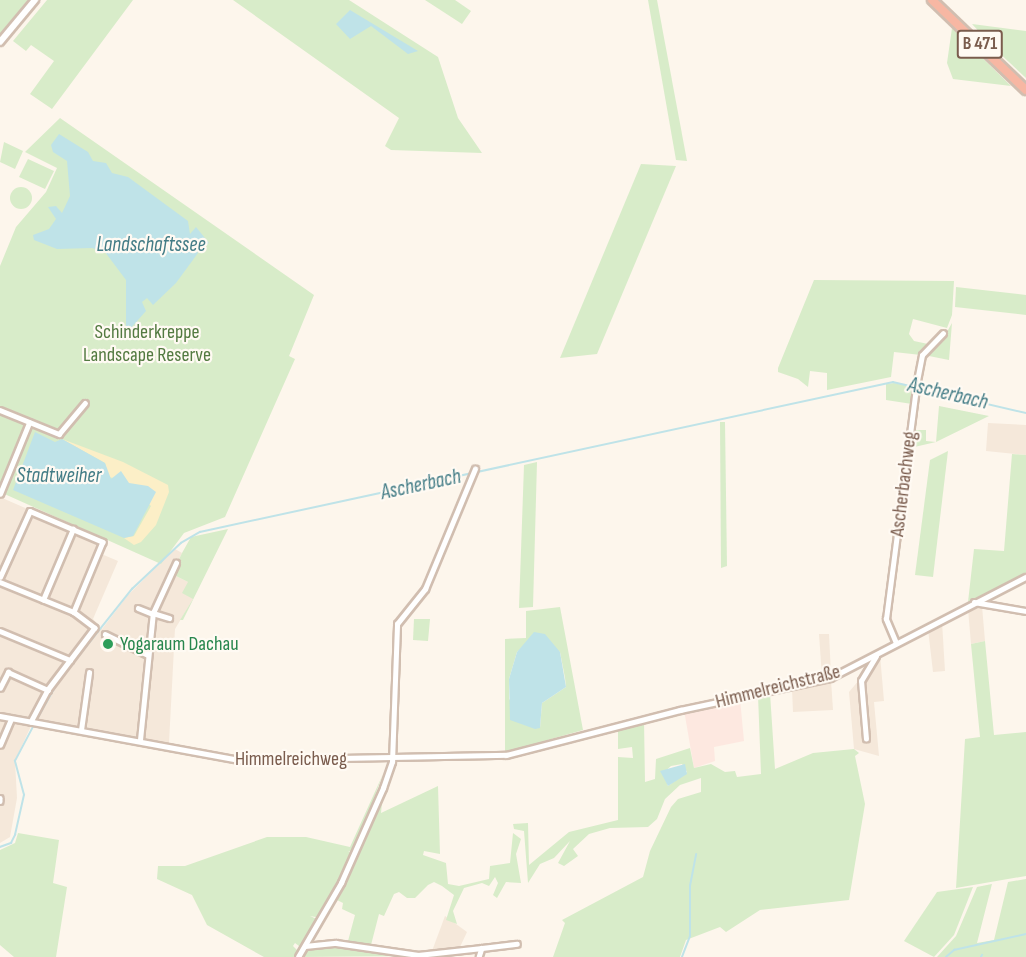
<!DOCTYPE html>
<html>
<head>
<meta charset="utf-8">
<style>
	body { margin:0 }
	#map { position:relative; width:1026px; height:957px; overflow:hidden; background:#fdf6ec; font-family:"Sofia Sans Condensed",sans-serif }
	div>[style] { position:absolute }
	.residential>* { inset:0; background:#f5e8da }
	.commercial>* { inset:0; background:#fde8e0 }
	.green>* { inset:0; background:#d8ecc9 }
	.round { border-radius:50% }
	.sand>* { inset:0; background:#fcefc7 }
	.water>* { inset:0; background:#bfe3e8 }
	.stream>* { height:1.5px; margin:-0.75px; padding:0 0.75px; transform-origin:0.75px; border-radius:0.75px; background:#bfe3e8 }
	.roads { filter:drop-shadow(2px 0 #d1beb0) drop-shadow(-2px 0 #d1beb0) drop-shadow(0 2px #d1beb0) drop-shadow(0 -2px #d1beb0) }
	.street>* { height:4.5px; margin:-2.25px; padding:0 2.25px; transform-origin:2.25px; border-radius:2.25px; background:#fff }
	.secondary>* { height:6px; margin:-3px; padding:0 3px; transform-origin:3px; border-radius:3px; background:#fff }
	.highway>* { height:8px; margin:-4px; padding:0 4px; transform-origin:4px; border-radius:4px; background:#f7b7a3 }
	.dots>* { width:16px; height:16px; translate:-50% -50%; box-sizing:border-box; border:3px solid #fffaf3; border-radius:50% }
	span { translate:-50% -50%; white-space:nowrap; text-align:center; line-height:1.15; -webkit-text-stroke:4.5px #fffaf3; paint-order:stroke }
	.shield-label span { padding:2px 4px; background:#fffaf3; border:2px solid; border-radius:4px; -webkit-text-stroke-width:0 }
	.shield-label { font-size:18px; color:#7a5c4d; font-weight:700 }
	.park-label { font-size:20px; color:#537a41 }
	.street-label { font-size:20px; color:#7a5c4d }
	.leisure-label { font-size:20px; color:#27864d }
	.left { translate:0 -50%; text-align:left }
	.water-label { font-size:21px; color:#437c86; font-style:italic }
</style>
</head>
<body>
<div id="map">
	<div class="residential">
		<div style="clip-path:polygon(988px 423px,1026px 425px,1026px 455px,986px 451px)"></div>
		<div style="clip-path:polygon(0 497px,103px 542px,99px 553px,118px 561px,93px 619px,102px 629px,128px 595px,175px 549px,182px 553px,172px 574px,188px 582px,193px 599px,175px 629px,169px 743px,31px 726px,15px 761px,17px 798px,10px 837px,0 843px)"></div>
		<div style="clip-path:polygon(982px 606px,985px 641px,971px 644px,968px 609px)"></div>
		<div style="clip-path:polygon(942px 622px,945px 671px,933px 672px,928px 629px)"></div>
		<div style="clip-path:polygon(819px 634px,829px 634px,831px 674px,822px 677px)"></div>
		<div style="clip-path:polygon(880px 655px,884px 701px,874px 702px,879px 756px,854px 749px,849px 692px)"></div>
		<div style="clip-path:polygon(831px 680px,833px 710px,793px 712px,792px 689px)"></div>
		<div style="clip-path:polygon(445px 916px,467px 932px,460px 947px,432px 951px)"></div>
	</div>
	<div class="commercial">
		<div style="clip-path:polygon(740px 699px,744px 741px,714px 747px,715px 761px,694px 768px,684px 710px)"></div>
	</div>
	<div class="green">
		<div style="clip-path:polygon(0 0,28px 0,0 34px)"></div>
		<div style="clip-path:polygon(47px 0,133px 0,52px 109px,30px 94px,54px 61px,31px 45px,26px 51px,13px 41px)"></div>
		<div style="clip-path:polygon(233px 0,349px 0,438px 57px,458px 118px,482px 153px,391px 150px,385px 146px,399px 118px)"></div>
		<div style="clip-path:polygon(425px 0,455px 0,471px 11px,462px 24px)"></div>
		<div style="clip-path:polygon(648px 0,657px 0,687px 161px,676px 160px)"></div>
		<div style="clip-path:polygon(972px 24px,1026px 31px,1026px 78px,995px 49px)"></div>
		<div style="clip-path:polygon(952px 28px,1011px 86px,953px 79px,947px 63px)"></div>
		<div style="clip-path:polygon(60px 118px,314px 295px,289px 356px,295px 359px,225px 517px,184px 533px,161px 564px,0 492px,0 266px,16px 227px,46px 192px,57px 168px,25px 152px)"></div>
		<div style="clip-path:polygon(4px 142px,23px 151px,15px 169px,0 162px)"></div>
		<div style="clip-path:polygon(28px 159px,54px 171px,45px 189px,19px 177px)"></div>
		<div style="clip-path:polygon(641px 164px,676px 166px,597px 354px,560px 358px)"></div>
		<div class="round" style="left:10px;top:187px;width:22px;height:22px"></div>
		<div style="clip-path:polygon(814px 280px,954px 281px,952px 315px,947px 328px,913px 319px,909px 334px,914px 341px,928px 344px,921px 355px,894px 352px,891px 377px,827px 390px,827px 373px,810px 371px,808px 387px,798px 379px,778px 372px,778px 368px)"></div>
		<div style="clip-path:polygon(956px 287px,1026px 295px,1026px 315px,955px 307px)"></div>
		<div style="clip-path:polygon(952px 323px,949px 360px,924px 355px,948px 330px)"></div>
		<div style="clip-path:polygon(894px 383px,914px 386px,912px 404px,886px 400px,886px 384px)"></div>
		<div style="clip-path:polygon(939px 406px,989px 416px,936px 442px,910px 448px,912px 430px,926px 430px,926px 441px,936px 442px)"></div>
		<div style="clip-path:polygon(720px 422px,725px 422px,727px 566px,721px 568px)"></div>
		<div style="clip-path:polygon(948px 451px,933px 577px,915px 575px,930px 460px)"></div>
		<div style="clip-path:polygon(1012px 454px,1026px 455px,1026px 575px,968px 602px,974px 549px,1004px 551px)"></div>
		<div style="clip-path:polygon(537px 462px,533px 607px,519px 608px,524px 465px)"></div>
		<div style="clip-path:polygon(228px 529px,183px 620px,180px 620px,193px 599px,182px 593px,188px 582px,172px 574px,182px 553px,191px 537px)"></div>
		<div style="clip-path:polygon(evenodd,560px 607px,583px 730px,505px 752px,505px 639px,526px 638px,526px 611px,560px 607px,528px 642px,560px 652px,565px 678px,566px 687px,542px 703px,540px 728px,509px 699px,509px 679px,517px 652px,528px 642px)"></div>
		<div style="clip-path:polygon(414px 619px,430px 619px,428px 641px,413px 640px)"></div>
		<div style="clip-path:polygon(985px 641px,994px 735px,1026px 732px,1026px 876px,956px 888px,965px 739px,980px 737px,971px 644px)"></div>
		<div style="clip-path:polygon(evenodd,770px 693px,775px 769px,813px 753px,854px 749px,859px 753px,855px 756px,865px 804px,849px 900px,760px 910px,726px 932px,720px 927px,686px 940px,680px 957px,553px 957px,565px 923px,562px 920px,643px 877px,650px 851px,671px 807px,678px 799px,701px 792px,701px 778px,680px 785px,665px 799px,657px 819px,648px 827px,610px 828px,589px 834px,573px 849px,578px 856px,564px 866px,558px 863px,570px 841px,554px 858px,540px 864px,528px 883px,524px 831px,514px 829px,513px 824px,528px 823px,529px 865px,569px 832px,618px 820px,618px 757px,633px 758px,632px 747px,618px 749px,618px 727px,644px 720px,645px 782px,655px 779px,656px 759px,690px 748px,694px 768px,711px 764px,725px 772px,735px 771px,737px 777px,761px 774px,758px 695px,770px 693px,682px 764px,687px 772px,668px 786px,663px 773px,671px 766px,682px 764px)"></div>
		<div style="clip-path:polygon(383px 774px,354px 851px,348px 851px,353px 853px,340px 883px,321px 918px,310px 916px,319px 920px,303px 949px,295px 943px,293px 946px,300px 953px,297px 957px,264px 957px,207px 925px,192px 895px,157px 879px,158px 866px,185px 866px,267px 837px,306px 837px,350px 847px)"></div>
		<div style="clip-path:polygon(438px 786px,440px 854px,424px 851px,423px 855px,446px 863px,448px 884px,459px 886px,489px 879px,490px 866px,510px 863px,513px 833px,521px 839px,516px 854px,521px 883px,506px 882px,497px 898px,493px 895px,498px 883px,495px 877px,489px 886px,482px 883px,464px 888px,453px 911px,457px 924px,446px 920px,454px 895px,442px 886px,434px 882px,428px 885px,415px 898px,407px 898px,399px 892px,394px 894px,384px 916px,379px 914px,371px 945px,348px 941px,355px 915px,342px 909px,343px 903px,335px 899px,383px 792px,381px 813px)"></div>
		<div style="clip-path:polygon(18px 833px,59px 840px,53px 883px,67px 887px,56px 957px,14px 957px,0 945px,0 850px,15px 843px)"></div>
		<div style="clip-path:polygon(1026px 879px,1026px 957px,937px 957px,956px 936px,977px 887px,992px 884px,977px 943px,994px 940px,1008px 882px)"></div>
		<div style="clip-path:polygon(973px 887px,954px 935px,934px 957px,904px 941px,937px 892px)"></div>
		<div style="clip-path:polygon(336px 943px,399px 955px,412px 956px,299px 957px,304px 950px)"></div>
	</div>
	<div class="sand">
		<div style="clip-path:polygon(62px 439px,123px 462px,168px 485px,169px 492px,156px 525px,141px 542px,134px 545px,124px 538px,134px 536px,151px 506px,125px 481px,109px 477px,105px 463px)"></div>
	</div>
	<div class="water">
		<div style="clip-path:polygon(350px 10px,418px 51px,408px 54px,371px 26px,350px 39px,336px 24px)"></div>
		<div style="clip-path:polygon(59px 134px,88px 152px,93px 161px,106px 163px,112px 173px,128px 177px,188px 221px,190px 234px,196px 227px,209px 243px,195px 249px,198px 253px,176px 283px,153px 305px,147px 298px,142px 302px,146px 311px,130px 329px,126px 327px,126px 280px,105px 252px,92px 248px,57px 249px,34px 240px,33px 235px,49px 229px,56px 219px,48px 207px,56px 206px,62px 213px,70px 196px,67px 161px,53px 152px,51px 145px)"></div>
		<div style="clip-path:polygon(35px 432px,55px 442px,62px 439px,105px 463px,111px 479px,121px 471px,129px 483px,148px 486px,156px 492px,133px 536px,124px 538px,13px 490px)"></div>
		<div style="clip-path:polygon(534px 632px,545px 634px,560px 652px,566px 687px,542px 703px,540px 728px,535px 729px,510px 720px,509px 679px,517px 652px)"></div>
		<div style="clip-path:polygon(685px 764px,687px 774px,668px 786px,660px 771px)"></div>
	</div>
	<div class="stream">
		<div style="left:36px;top:721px;width:45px;rotate:-60.6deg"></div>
		<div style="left:58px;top:682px;width:119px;rotate:-51.5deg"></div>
		<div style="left:132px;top:589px;width:67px;rotate:-43.2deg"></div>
		<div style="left:181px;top:543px;width:22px;rotate:-30deg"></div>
		<div style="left:200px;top:532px;width:709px;rotate:-12.21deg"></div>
		<div style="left:893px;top:382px;width:137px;rotate:13.1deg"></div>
		<div style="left:0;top:847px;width:12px;rotate:-20deg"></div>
		<div style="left:11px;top:843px;width:9px;rotate:-63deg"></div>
		<div style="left:15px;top:835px;width:41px;rotate:-77.3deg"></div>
		<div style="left:24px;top:795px;width:35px;rotate:-105deg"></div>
		<div style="left:15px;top:761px;width:41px;rotate:-62.2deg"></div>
		<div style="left:682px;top:957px;width:22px;rotate:-69deg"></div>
		<div style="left:690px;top:936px;width:50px;rotate:-90deg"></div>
		<div style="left:690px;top:886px;width:32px;rotate:-79deg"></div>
		<div style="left:946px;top:957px;width:11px;rotate:-41deg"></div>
		<div style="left:954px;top:950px;width:74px;rotate:-12.5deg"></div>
		<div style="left:981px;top:957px;width:2px;rotate:-63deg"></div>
	</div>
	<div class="roads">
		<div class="street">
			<div style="left:0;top:410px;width:64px;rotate:22.1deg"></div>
			<div style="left:59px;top:434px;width:40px;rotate:-50deg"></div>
			<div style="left:0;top:494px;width:77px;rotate:-67.8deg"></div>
			<div style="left:0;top:577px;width:72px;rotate:-65.6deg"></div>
			<div style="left:30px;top:511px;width:79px;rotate:23deg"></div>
			<div style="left:103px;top:542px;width:76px;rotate:112.5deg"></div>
			<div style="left:0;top:582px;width:80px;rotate:22.1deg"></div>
			<div style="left:74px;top:612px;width:26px;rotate:37deg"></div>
			<div style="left:95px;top:628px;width:78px;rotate:127.2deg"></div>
			<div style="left:48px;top:690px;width:36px;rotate:118deg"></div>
			<div style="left:43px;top:600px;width:77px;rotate:-67.1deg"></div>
			<div style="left:974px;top:602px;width:53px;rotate:9.8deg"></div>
			<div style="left:138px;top:608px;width:16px;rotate:22deg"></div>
			<div style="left:153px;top:613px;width:17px;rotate:17deg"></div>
			<div style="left:0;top:631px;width:76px;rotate:22.5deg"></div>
			<div style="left:105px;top:634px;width:48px;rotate:26deg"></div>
			<div style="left:896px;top:643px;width:26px;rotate:-113deg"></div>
			<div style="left:886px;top:619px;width:240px;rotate:-82.6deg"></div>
			<div style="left:917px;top:381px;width:26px;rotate:-79deg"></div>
			<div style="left:922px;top:355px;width:30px;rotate:-46deg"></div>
			<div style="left:0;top:688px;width:18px;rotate:-63deg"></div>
			<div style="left:8px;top:672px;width:44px;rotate:24.2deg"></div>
			<div style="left:0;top:716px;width:243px;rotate:10.4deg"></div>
			<div style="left:239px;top:760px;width:267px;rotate:-1.1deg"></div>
			<div style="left:506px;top:755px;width:180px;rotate:-14.5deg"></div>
			<div style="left:680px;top:710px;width:153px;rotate:-12deg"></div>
			<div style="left:830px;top:678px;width:220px;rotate:-27.3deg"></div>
			<div style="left:81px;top:730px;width:58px;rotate:-82deg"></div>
			<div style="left:866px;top:739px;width:58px;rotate:-94.9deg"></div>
			<div style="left:861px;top:681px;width:29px;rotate:-59deg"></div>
			<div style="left:140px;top:740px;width:128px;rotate:-84.2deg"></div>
			<div style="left:153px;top:613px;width:55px;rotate:-65.3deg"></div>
			<div style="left:0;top:745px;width:28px;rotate:-67deg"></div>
			<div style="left:0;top:798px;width:3px;rotate:90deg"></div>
			<div style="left:305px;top:946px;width:31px;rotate:-6deg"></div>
			<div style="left:336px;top:943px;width:83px;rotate:8.3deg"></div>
			<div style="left:418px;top:955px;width:64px;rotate:-6.2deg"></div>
			<div style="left:482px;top:948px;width:9px;rotate:108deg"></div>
			<div style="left:482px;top:948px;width:35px;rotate:-7deg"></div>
			<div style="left:298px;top:957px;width:86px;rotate:-59.8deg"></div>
			<div style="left:341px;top:883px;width:104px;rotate:-66.1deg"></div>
			<div style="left:383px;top:788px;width:28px;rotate:-71deg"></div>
			<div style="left:392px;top:762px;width:138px;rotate:-87.9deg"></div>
			<div style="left:397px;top:624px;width:45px;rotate:-51.3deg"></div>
			<div style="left:425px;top:589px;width:130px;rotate:-67.4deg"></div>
		</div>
		<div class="secondary">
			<div style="left:0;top:42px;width:55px;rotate:-50.2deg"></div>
		</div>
		<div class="highway">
			<div style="left:932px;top:0;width:130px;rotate:43.8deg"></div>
		</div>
	</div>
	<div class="dots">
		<div style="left:108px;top:644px;background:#2e9e5b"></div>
	</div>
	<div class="shield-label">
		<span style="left:980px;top:44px">B 471</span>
	</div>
	<div class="park-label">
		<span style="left:147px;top:344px">Schinderkreppe<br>Landscape Reserve</span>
	</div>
	<div class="street-label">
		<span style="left:904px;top:484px;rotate:-83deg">Ascherbachweg</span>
		<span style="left:778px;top:687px;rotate:-14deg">Himmelreichstraße</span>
		<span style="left:291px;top:759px">Himmelreichweg</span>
	</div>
	<div class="leisure-label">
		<span class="left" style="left:120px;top:644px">Yogaraum Dachau</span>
	</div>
	<div class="water-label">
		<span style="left:151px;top:245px">Landschaftssee</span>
		<span style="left:948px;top:394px;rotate:13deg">Ascherbach</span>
		<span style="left:59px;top:476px">Stadtweiher</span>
		<span style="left:421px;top:485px;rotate:-12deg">Ascherbach</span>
	</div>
</div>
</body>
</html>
